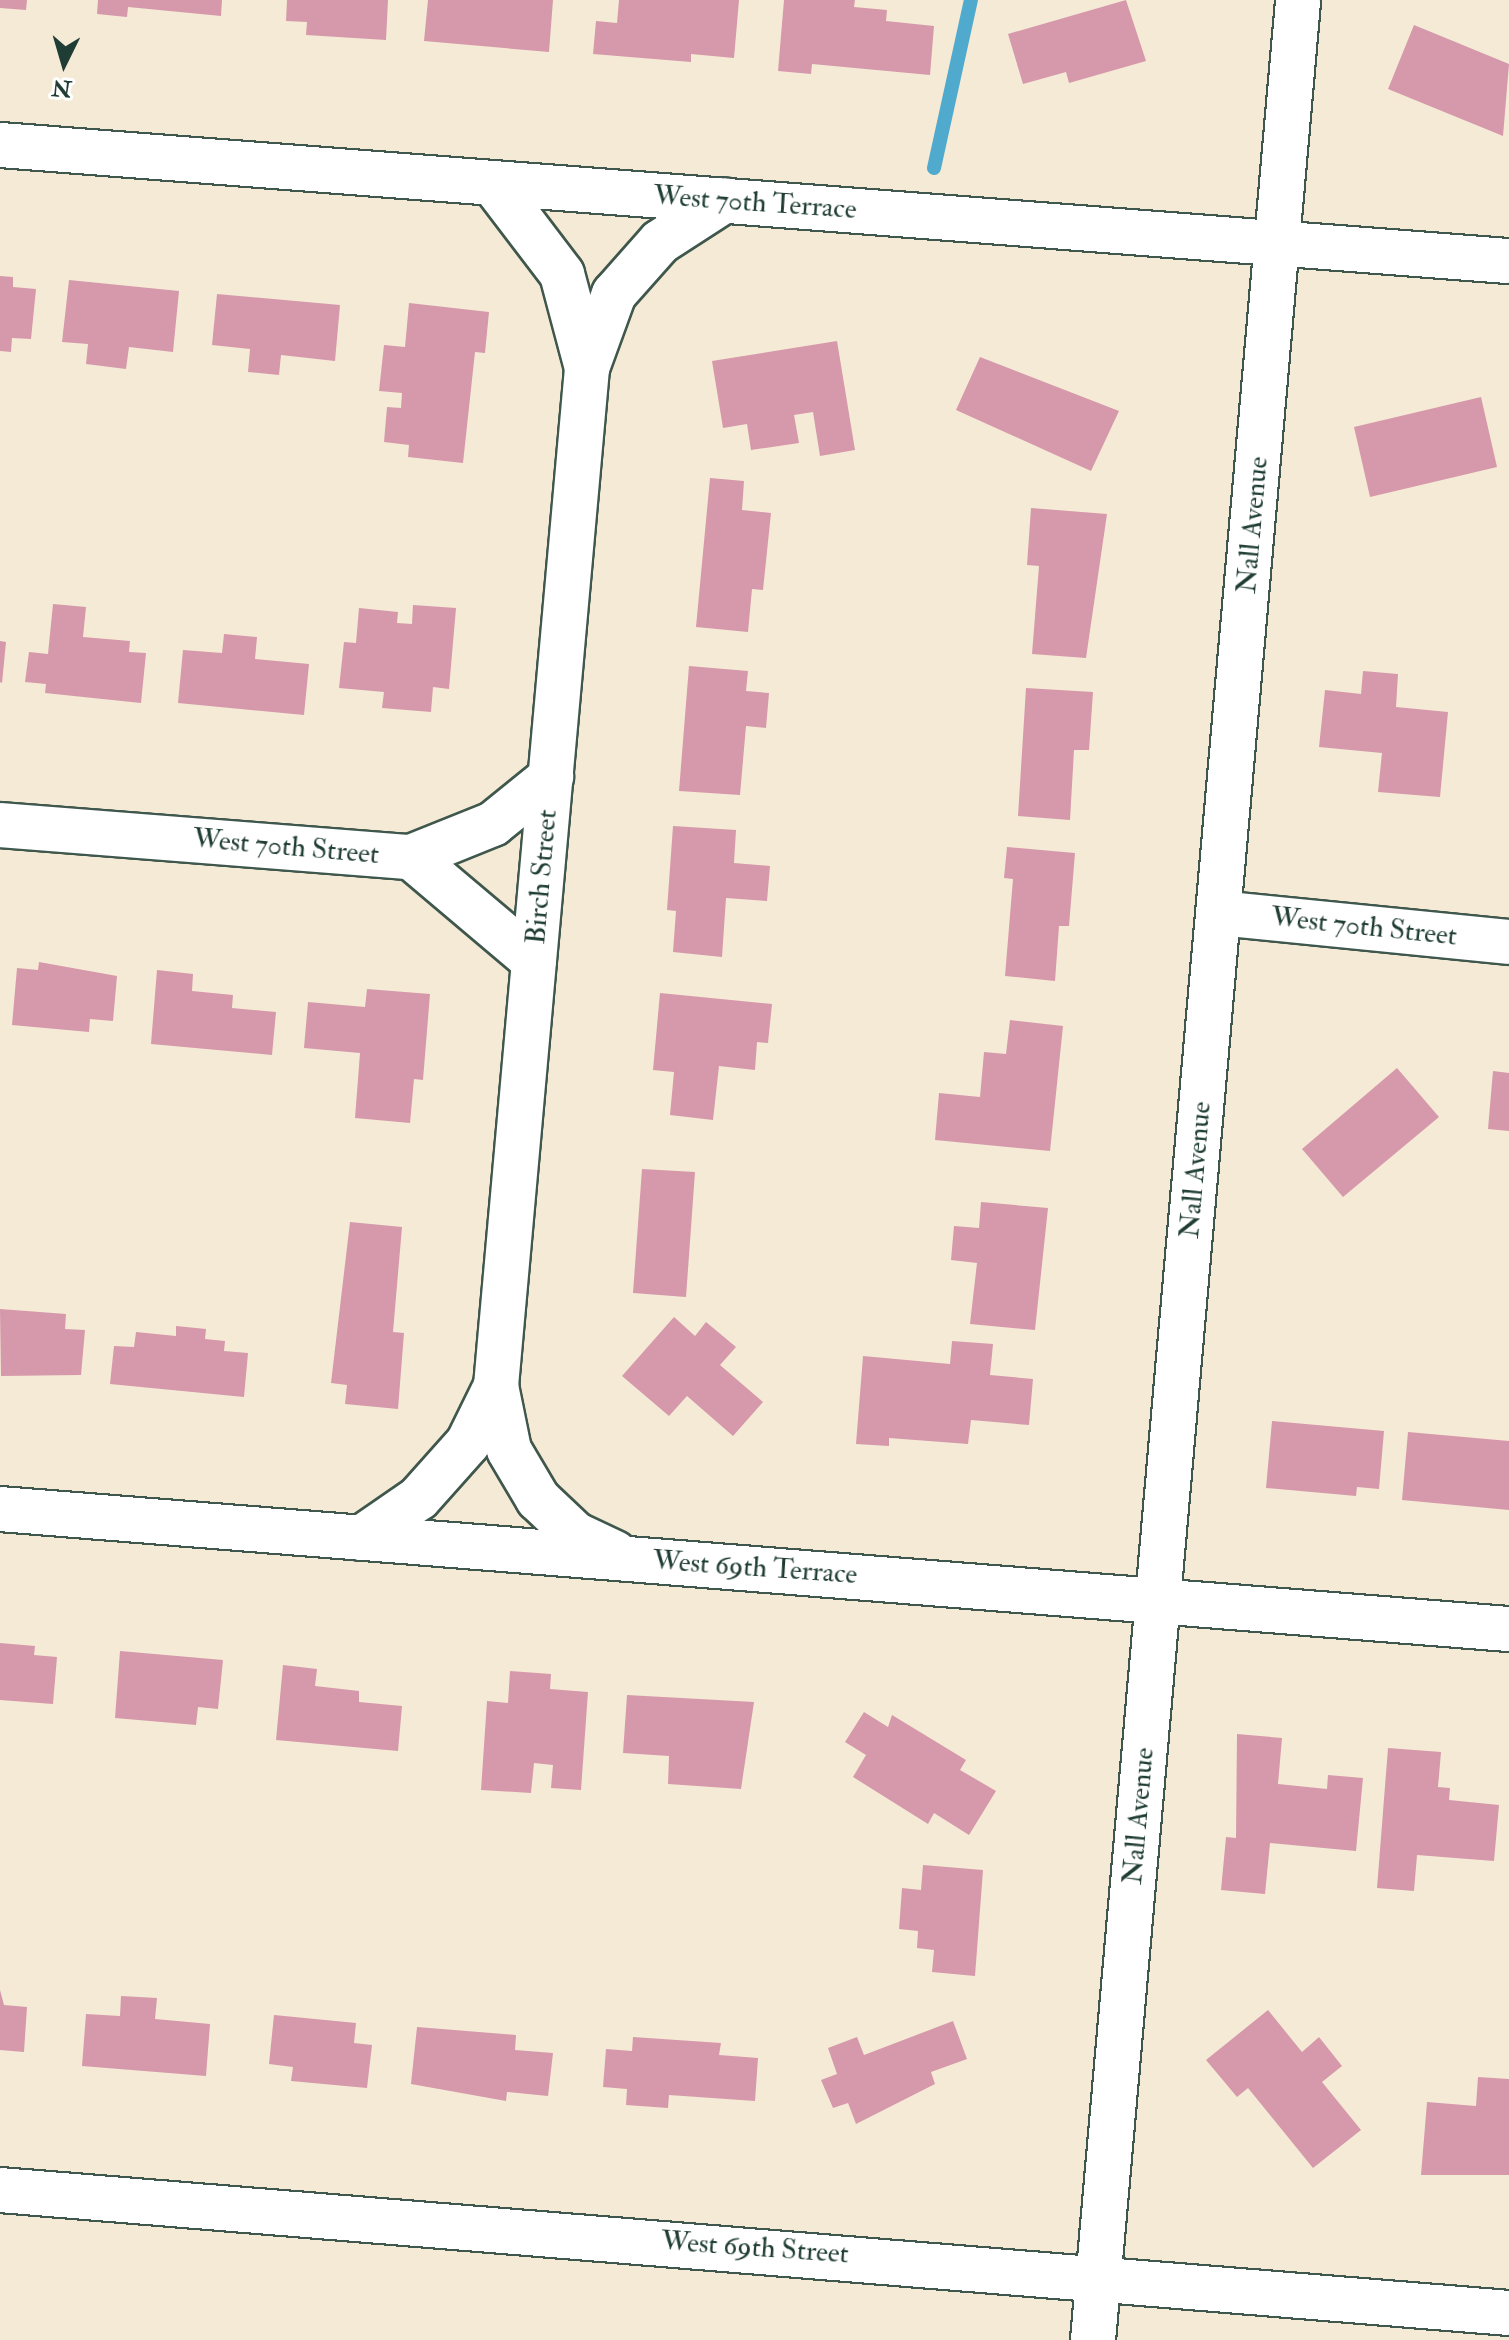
<!DOCTYPE html>
<html>
<head>
<meta charset="utf-8">
<style>
	body { margin:0 }
	#map { position:relative; width:1509px; height:2340px; overflow:hidden; background:#f5ead5; font-family:"IM FELL Double Pica",serif }
	div>[style] { position:absolute }
	.stream>* { height:14px; margin:-7px; padding:0 7px; transform-origin:7px; border-radius:7px; background:#4faacd }
	.building>* { inset:0; background:#d599ab }
	.roads { filter:drop-shadow(2px 0 #3f574c) drop-shadow(-2px 0 #3f574c) drop-shadow(0 2px #3f574c) drop-shadow(0 -2px #3f574c) }
	.minor>* { height:44px; margin:-22px; padding:0 22px; transform-origin:22px; border-radius:22px; background:#fff }
	.major>* { height:44px; margin:-22px; padding:0 22px; transform-origin:22px; border-radius:22px; background:#fff }
	span { translate:-50% -50%; white-space:nowrap; text-align:center; line-height:1.15; -webkit-text-stroke:8px #fff; paint-order:stroke }
	.street-label { font-size:28px; color:#1f3d34 }
	.north { position:absolute; left:24px; top:24px; width:80px; height:80px; -webkit-text-stroke:6px #fff; paint-order:stroke; rotate:185deg; font-size:22px; font-weight:700; line-height:32px; text-align:center; color:#1f3d34 }
	.north::after { content:''; display:block; margin:auto; width:28px; height:36px; background:#1f3d34; clip-path:polygon(50% 0,100% 100%,50% 72%,0 100%) }
</style>
</head>
<body>
<div id="map">
	<div class="stream">
		<div style="left:934px;top:168px;width:172px;rotate:-77.6deg"></div>
	</div>
	<div class="building">
		<div style="clip-path:polygon(0 0,27px 0,26px 10px,0 8px)"></div>
		<div style="clip-path:polygon(98px 0,222px 0,221px 16px,128px 7px,127px 17px,97px 14px)"></div>
		<div style="clip-path:polygon(287px 0,388px 0,386px 40px,306px 35px,307px 22px,286px 21px)"></div>
		<div style="clip-path:polygon(428px 0,553px 0,549px 52px,424px 41px)"></div>
		<div style="clip-path:polygon(619px 0,739px 0,734px 58px,691px 54px,691px 62px,593px 54px,596px 21px,617px 23px)"></div>
		<div style="clip-path:polygon(784px 0,855px 0,854px 7px,887px 10px,886px 21px,934px 26px,930px 75px,812px 64px,811px 74px,778px 71px)"></div>
		<div style="clip-path:polygon(1126px 0,1146px 61px,1069px 83px,1066px 72px,1023px 84px,1008px 34px)"></div>
		<div style="clip-path:polygon(1414px 25px,1509px 64px,1503px 136px,1388px 89px)"></div>
		<div style="clip-path:polygon(0 276px,13px 277px,13px 287px,36px 289px,31px 339px,12px 338px,11px 352px,0 351px)"></div>
		<div style="clip-path:polygon(69px 280px,179px 291px,173px 352px,129px 347px,126px 369px,86px 364px,88px 344px,62px 342px)"></div>
		<div style="clip-path:polygon(217px 294px,340px 305px,335px 361px,281px 355px,279px 375px,248px 372px,250px 349px,212px 345px)"></div>
		<div style="clip-path:polygon(409px 303px,489px 312px,485px 353px,475px 352px,463px 463px,408px 457px,409px 445px,384px 442px,387px 407px,401px 408px,402px 393px,379px 391px,384px 345px,405px 347px)"></div>
		<div style="clip-path:polygon(837px 341px,855px 450px,820px 456px,813px 412px,794px 415px,799px 443px,751px 450px,747px 424px,723px 428px,712px 361px)"></div>
		<div style="clip-path:polygon(980px 357px,1119px 411px,1091px 471px,956px 410px)"></div>
		<div style="clip-path:polygon(1481px 397px,1497px 467px,1370px 497px,1354px 427px)"></div>
		<div style="clip-path:polygon(710px 478px,744px 481px,742px 510px,771px 513px,763px 590px,752px 589px,748px 632px,696px 627px)"></div>
		<div style="clip-path:polygon(1031px 508px,1107px 514px,1086px 658px,1032px 654px,1039px 566px,1027px 565px)"></div>
		<div style="clip-path:polygon(53px 604px,86px 607px,83px 637px,130px 641px,129px 652px,146px 653px,141px 703px,45px 693px,46px 684px,25px 682px,29px 652px,48px 654px)"></div>
		<div style="clip-path:polygon(413px 605px,456px 608px,449px 689px,433px 687px,431px 712px,382px 708px,384px 692px,339px 688px,344px 642px,356px 643px,359px 608px,398px 612px,397px 623px,412px 624px)"></div>
		<div style="clip-path:polygon(224px 634px,257px 637px,255px 659px,309px 664px,304px 715px,178px 703px,183px 650px,222px 653px)"></div>
		<div style="clip-path:polygon(0 641px,6px 642px,2px 683px,0 682px)"></div>
		<div style="clip-path:polygon(689px 666px,748px 671px,746px 691px,769px 693px,766px 728px,746px 726px,740px 795px,679px 791px)"></div>
		<div style="clip-path:polygon(1363px 671px,1398px 674px,1396px 707px,1448px 712px,1440px 797px,1378px 792px,1382px 753px,1319px 747px,1325px 690px,1361px 694px)"></div>
		<div style="clip-path:polygon(1026px 688px,1093px 692px,1089px 750px,1074px 750px,1070px 820px,1018px 816px)"></div>
		<div style="clip-path:polygon(673px 826px,736px 830px,734px 863px,770px 866px,767px 901px,726px 898px,722px 957px,673px 952px,676px 911px,667px 910px)"></div>
		<div style="clip-path:polygon(1007px 847px,1075px 853px,1069px 926px,1059px 926px,1055px 981px,1005px 976px,1013px 879px,1004px 878px)"></div>
		<div style="clip-path:polygon(39px 962px,117px 976px,113px 1021px,90px 1019px,89px 1032px,12px 1025px,17px 968px,38px 970px)"></div>
		<div style="clip-path:polygon(157px 970px,193px 974px,192px 991px,233px 995px,232px 1008px,276px 1012px,272px 1055px,151px 1044px)"></div>
		<div style="clip-path:polygon(367px 989px,430px 994px,423px 1080px,414px 1079px,410px 1123px,355px 1118px,360px 1053px,304px 1048px,308px 1002px,365px 1007px)"></div>
		<div style="clip-path:polygon(660px 993px,772px 1004px,768px 1043px,757px 1042px,755px 1070px,719px 1066px,713px 1120px,670px 1115px,674px 1072px,653px 1070px)"></div>
		<div style="clip-path:polygon(1010px 1020px,1063px 1026px,1050px 1151px,935px 1140px,939px 1093px,980px 1097px,984px 1052px,1006px 1054px)"></div>
		<div style="clip-path:polygon(1397px 1068px,1439px 1117px,1343px 1197px,1302px 1149px)"></div>
		<div style="clip-path:polygon(1493px 1071px,1509px 1073px,1509px 1131px,1488px 1129px)"></div>
		<div style="clip-path:polygon(642px 1169px,695px 1172px,686px 1297px,633px 1293px)"></div>
		<div style="clip-path:polygon(981px 1202px,1048px 1208px,1035px 1330px,970px 1324px,977px 1263px,951px 1260px,954px 1226px,979px 1228px)"></div>
		<div style="clip-path:polygon(350px 1222px,402px 1227px,393px 1332px,404px 1333px,398px 1409px,345px 1404px,347px 1385px,331px 1383px)"></div>
		<div style="clip-path:polygon(0 1309px,66px 1314px,65px 1329px,85px 1330px,81px 1375px,1px 1376px)"></div>
		<div style="clip-path:polygon(674px 1317px,695px 1336px,706px 1322px,736px 1347px,720px 1365px,763px 1402px,733px 1436px,687px 1396px,669px 1416px,622px 1376px)"></div>
		<div style="clip-path:polygon(176px 1326px,206px 1329px,205px 1339px,225px 1341px,224px 1351px,248px 1353px,244px 1397px,110px 1384px,114px 1346px,134px 1347px,136px 1332px,176px 1336px)"></div>
		<div style="clip-path:polygon(952px 1341px,993px 1344px,990px 1375px,1033px 1379px,1029px 1425px,971px 1420px,968px 1444px,889px 1438px,889px 1446px,856px 1444px,863px 1356px,950px 1364px)"></div>
		<div style="clip-path:polygon(1272px 1421px,1384px 1431px,1379px 1489px,1357px 1487px,1356px 1496px,1266px 1488px)"></div>
		<div style="clip-path:polygon(1408px 1432px,1509px 1441px,1509px 1510px,1402px 1500px)"></div>
		<div style="clip-path:polygon(0 1643px,35px 1646px,34px 1655px,57px 1657px,53px 1704px,0 1700px)"></div>
		<div style="clip-path:polygon(120px 1651px,223px 1660px,218px 1709px,198px 1707px,196px 1725px,115px 1718px)"></div>
		<div style="clip-path:polygon(283px 1665px,317px 1669px,315px 1686px,359px 1691px,359px 1702px,402px 1706px,398px 1751px,276px 1740px)"></div>
		<div style="clip-path:polygon(510px 1671px,551px 1674px,550px 1689px,588px 1692px,581px 1790px,551px 1788px,553px 1765px,534px 1763px,531px 1793px,481px 1790px,487px 1701px,508px 1703px)"></div>
		<div style="clip-path:polygon(627px 1695px,754px 1702px,741px 1789px,668px 1784px,669px 1756px,623px 1753px)"></div>
		<div style="clip-path:polygon(864px 1712px,888px 1727px,892px 1715px,966px 1760px,960px 1770px,996px 1791px,969px 1835px,934px 1813px,928px 1824px,853px 1777px,866px 1755px,845px 1742px)"></div>
		<div style="clip-path:polygon(1237px 1734px,1282px 1738px,1278px 1784px,1327px 1789px,1328px 1775px,1363px 1778px,1356px 1851px,1270px 1843px,1265px 1894px,1221px 1890px,1226px 1837px,1236px 1838px)"></div>
		<div style="clip-path:polygon(1388px 1748px,1441px 1752px,1438px 1787px,1450px 1788px,1449px 1800px,1499px 1805px,1494px 1861px,1417px 1855px,1414px 1891px,1377px 1888px)"></div>
		<div style="clip-path:polygon(923px 1865px,983px 1870px,975px 1976px,932px 1972px,934px 1950px,917px 1948px,918px 1931px,899px 1929px,902px 1888px,921px 1890px)"></div>
		<div style="clip-path:polygon(0 1990px,4px 2005px,27px 2007px,24px 2052px,0 2050px)"></div>
		<div style="clip-path:polygon(121px 1996px,157px 1998px,155px 2019px,210px 2024px,206px 2076px,82px 2066px,86px 2014px,120px 2016px)"></div>
		<div style="clip-path:polygon(1268px 2010px,1302px 2052px,1319px 2037px,1342px 2066px,1322px 2082px,1361px 2130px,1313px 2168px,1248px 2088px,1237px 2097px,1206px 2060px)"></div>
		<div style="clip-path:polygon(274px 2015px,356px 2023px,354px 2043px,372px 2045px,367px 2088px,291px 2081px,293px 2067px,269px 2064px)"></div>
		<div style="clip-path:polygon(953px 2021px,967px 2059px,931px 2072px,935px 2084px,856px 2124px,848px 2103px,833px 2108px,821px 2080px,837px 2074px,828px 2048px,857px 2037px,864px 2055px)"></div>
		<div style="clip-path:polygon(417px 2027px,516px 2035px,515px 2050px,553px 2053px,548px 2096px,507px 2092px,506px 2101px,411px 2084px)"></div>
		<div style="clip-path:polygon(633px 2037px,721px 2043px,719px 2055px,758px 2058px,755px 2101px,669px 2095px,668px 2108px,626px 2105px,627px 2089px,603px 2087px,606px 2049px,632px 2051px)"></div>
		<div style="clip-path:polygon(1478px 2077px,1509px 2079px,1509px 2175px,1421px 2175px,1427px 2102px,1476px 2106px)"></div>
	</div>
	<div class="roads">
		<div class="minor">
			<div style="left:0;top:145px;width:1513px;rotate:4.4deg"></div>
			<div style="left:587px;top:368px;width:79px;rotate:-70deg"></div>
			<div style="left:614px;top:294px;width:69px;rotate:-48.5deg"></div>
			<div style="left:660px;top:242px;width:77px;rotate:-32.9deg"></div>
			<div style="left:0;top:825px;width:412px;rotate:4.5deg"></div>
			<div style="left:411px;top:857px;width:161px;rotate:40.2deg"></div>
			<div style="left:411px;top:857px;width:88px;rotate:-21.9deg"></div>
			<div style="left:493px;top:824px;width:75px;rotate:-39deg"></div>
			<div style="left:1219px;top:913px;width:291px;rotate:5.7deg"></div>
			<div style="left:496px;top:1386px;width:65px;rotate:78.5deg"></div>
			<div style="left:509px;top:1450px;width:57px;rotate:59.4deg"></div>
			<div style="left:538px;top:1499px;width:51px;rotate:43.4deg"></div>
			<div style="left:575px;top:1534px;width:44px;rotate:25.4deg"></div>
			<div style="left:0;top:1509px;width:1514px;rotate:4.55deg"></div>
			<div style="left:361px;top:1538px;width:70px;rotate:-34.6deg"></div>
			<div style="left:419px;top:1498px;width:74px;rotate:-48.3deg"></div>
			<div style="left:468px;top:1443px;width:64px;rotate:-63.8deg"></div>
			<div style="left:496px;top:1386px;width:1022px;rotate:-84.89deg"></div>
			<div style="left:587px;top:368px;width:97px;rotate:-104.9deg"></div>
			<div style="left:562px;top:274px;width:111px;rotate:-127.3deg"></div>
			<div style="left:0;top:2190px;width:1514px;rotate:4.66deg"></div>
		</div>
		<div class="major">
			<div style="left:1093px;top:2340px;width:2349px;rotate:-84.99deg"></div>
		</div>
	</div>
	<div class="street-label">
		<span style="left:755px;top:203px;rotate:4deg">West 70th Terrace</span>
		<span style="left:1253px;top:525px;rotate:-85deg">Nall Avenue</span>
		<span style="left:286px;top:847px;rotate:5deg">West 70th Street</span>
		<span style="left:542px;top:877px;rotate:-85deg">Birch Street</span>
		<span style="left:1364px;top:927px;rotate:6deg">West 70th Street</span>
		<span style="left:1196px;top:1170px;rotate:-85deg">Nall Avenue</span>
		<span style="left:755px;top:1568px;rotate:4deg">West 69th Terrace</span>
		<span style="left:1139px;top:1816px;rotate:-85deg">Nall Avenue</span>
		<span style="left:755px;top:2248px;rotate:4deg">West 69th Street</span>
	</div>
	<div class="north">N</div>
</div>
</body>
</html>
